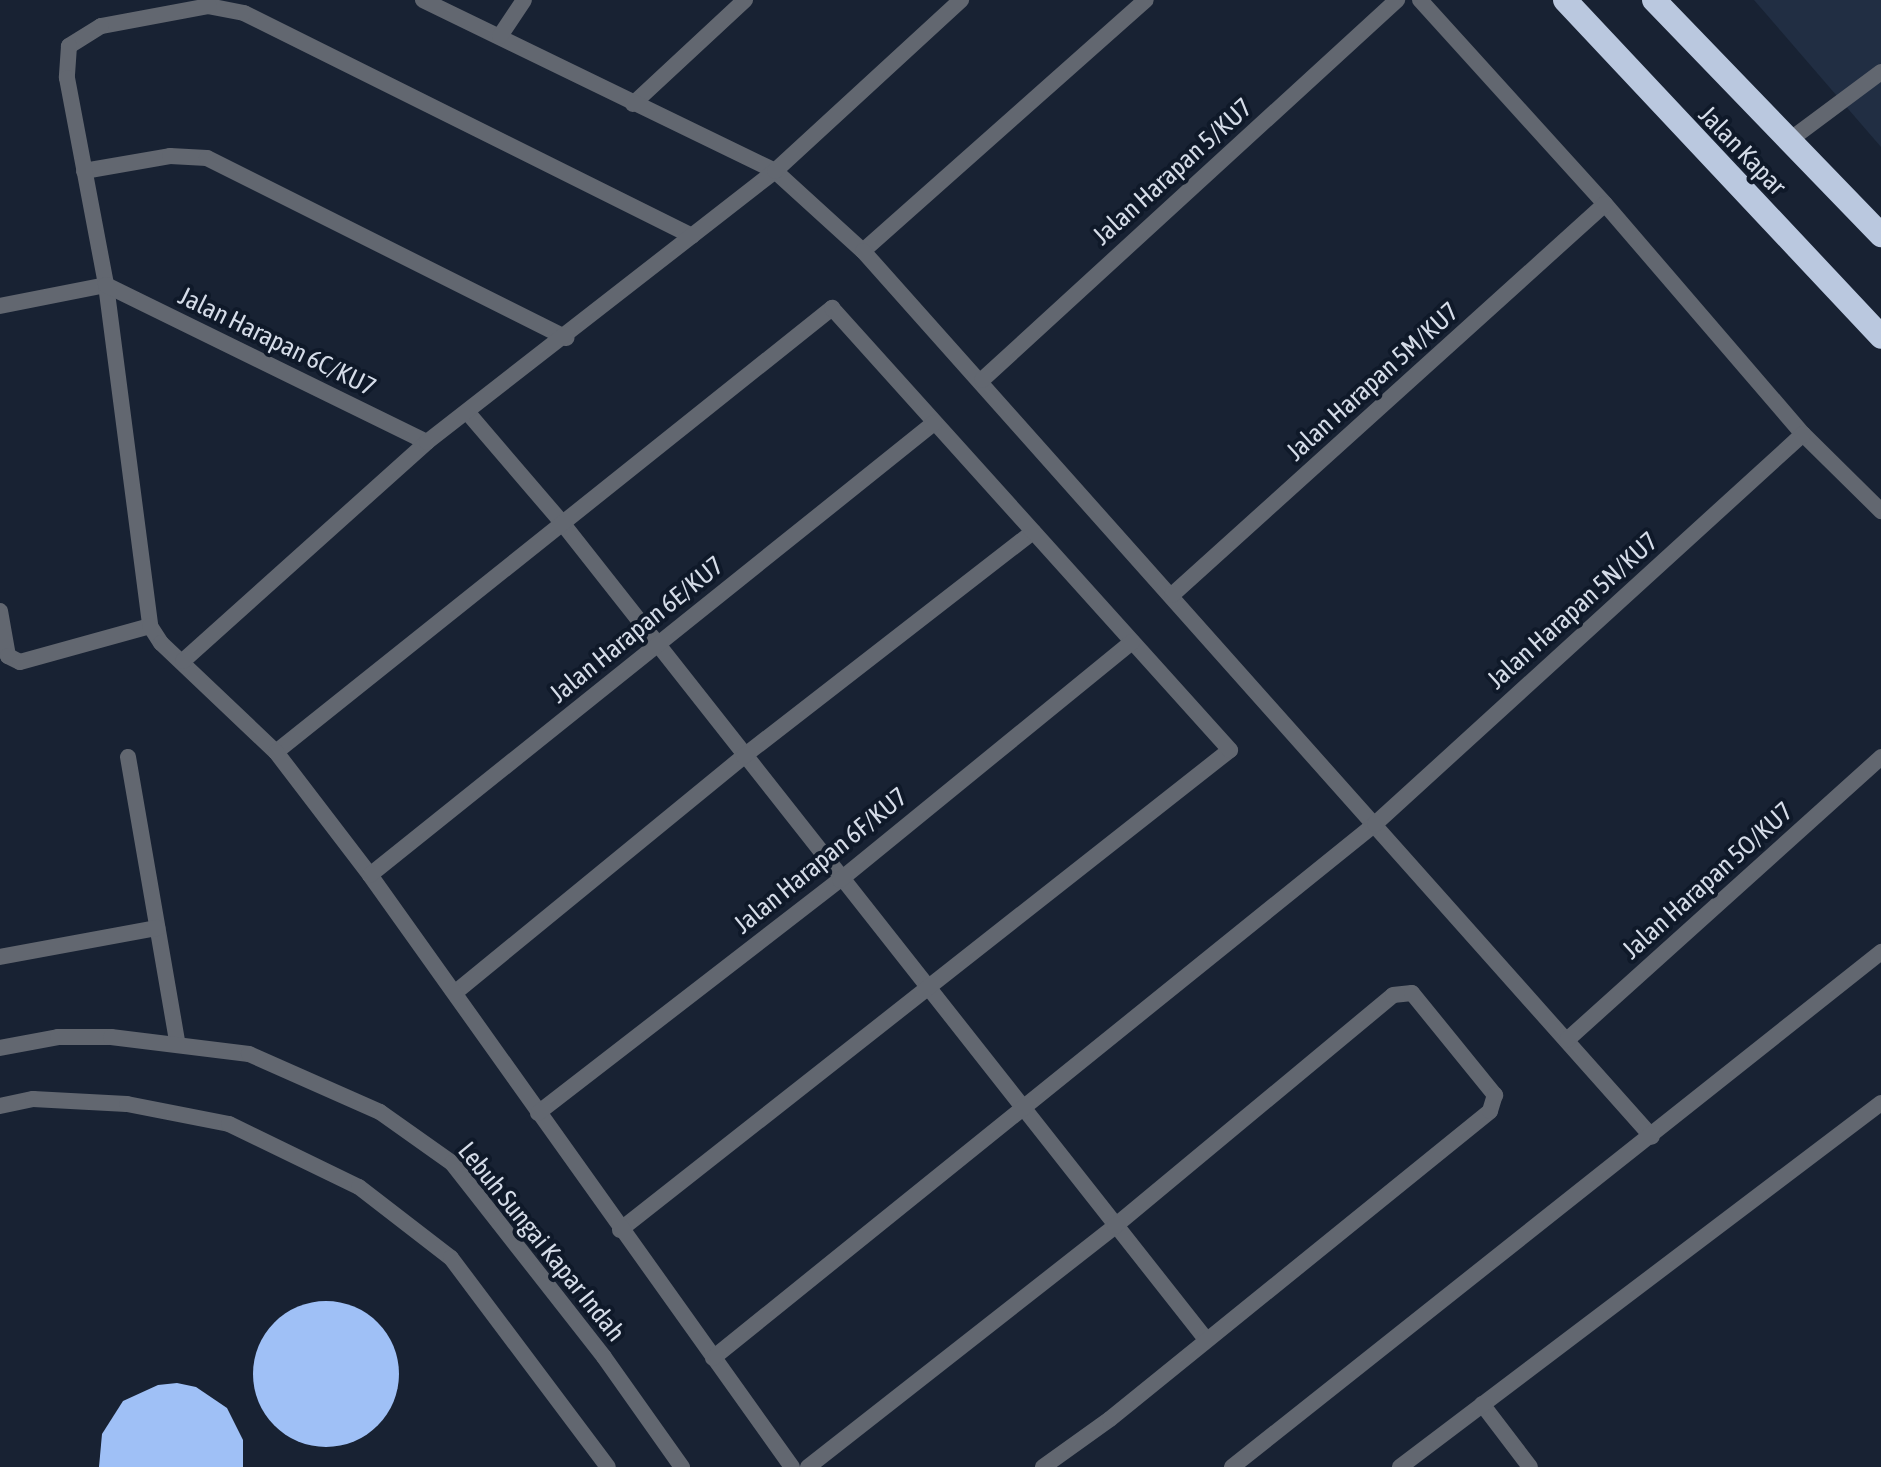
<!DOCTYPE html>
<html>
<head>
<meta charset="utf-8">
<style>
	body { margin:0 }
	#map { position:relative; width:1881px; height:1467px; overflow:hidden; background:#182233; font-family:"Asap Condensed",sans-serif }
	div>[style] { position:absolute }
	.built>* { inset:0; background:#212e43 }
	.building>* { inset:0; background:#9fc0f6 }
	.round { border-radius:50% }
	.lane>* { height:16px; margin:-8px; padding:0 8px; transform-origin:8px; border-radius:8px; background:#626770 }
	.street>* { height:16px; margin:-8px; padding:0 8px; transform-origin:8px; border-radius:8px; background:#626770 }
	.highway>* { height:24px; margin:-12px; padding:0 12px; transform-origin:12px; border-radius:12px; background:#bac8df }
	span { translate:-50% -50%; white-space:nowrap; text-align:center; line-height:1.15; -webkit-text-stroke:8px #0f1929; paint-order:stroke }
	.street-label { font-size:26px; color:#d5dce8 }
</style>
</head>
<body>
<div id="map">
	<div class="built">
		<div style="clip-path:polygon(1754px 0,1881px 0,1881px 147px)"></div>
	</div>
	<div class="building">
		<div class="round" style="left:253px;top:1301px;width:146px;height:146px"></div>
		<div style="clip-path:polygon(177px 1383px,196px 1387px,227px 1408px,243px 1440px,243px 1467px,99px 1467px,102px 1434px,123px 1401px,158px 1385px)"></div>
	</div>
	<div class="lane">
		<div style="left:633px;top:104px;width:153px;rotate:-42.9deg"></div>
		<div style="left:1787px;top:142px;width:117px;rotate:-36.7deg"></div>
		<div style="left:84px;top:171px;width:87px;rotate:-9.9deg"></div>
		<div style="left:170px;top:156px;width:37px;rotate:3deg"></div>
		<div style="left:207px;top:158px;width:402px;rotate:26.6deg"></div>
		<div style="left:863px;top:251px;width:378px;rotate:-41.6deg"></div>
		<div style="left:0;top:306px;width:108px;rotate:-11.2deg"></div>
		<div style="left:468px;top:413px;width:146px;rotate:49.4deg"></div>
		<div style="left:563px;top:524px;width:1037px;rotate:51.74deg"></div>
		<div style="left:0;top:611px;width:46px;rotate:79.9deg"></div>
		<div style="left:8px;top:656px;width:13px;rotate:27deg"></div>
		<div style="left:20px;top:662px;width:135px;rotate:-15.5deg"></div>
		<div style="left:276px;top:752px;width:712px;rotate:-38.61deg"></div>
		<div style="left:128px;top:757px;width:289px;rotate:80.2deg"></div>
		<div style="left:0;top:957px;width:160px;rotate:-10.5deg"></div>
		<div style="left:457px;top:991px;width:371px;rotate:-39.3deg"></div>
		<div style="left:744px;top:756px;width:366px;rotate:-37.8deg"></div>
		<div style="left:620px;top:1230px;width:776px;rotate:-38.2deg"></div>
		<div style="left:1482px;top:1404px;width:79px;rotate:52.7deg"></div>
		<div style="left:808px;top:1467px;width:390px;rotate:-38.1deg"></div>
		<div style="left:1115px;top:1226px;width:361px;rotate:-39.7deg"></div>
		<div style="left:1393px;top:995px;width:19px;rotate:-6deg"></div>
		<div style="left:1412px;top:993px;width:132px;rotate:50.9deg"></div>
		<div style="left:1400px;top:1467px;width:603px;rotate:-37.12deg"></div>
	</div>
	<div class="street">
		<div style="left:423px;top:0;width:391px;rotate:25.9deg"></div>
		<div style="left:775px;top:171px;width:119px;rotate:42.3deg"></div>
		<div style="left:863px;top:251px;width:1186px;rotate:48.31deg"></div>
		<div style="left:1420px;top:0;width:275px;rotate:47.8deg"></div>
		<div style="left:1605px;top:204px;width:303px;rotate:49.3deg"></div>
		<div style="left:1803px;top:434px;width:110px;rotate:44.6deg"></div>
		<div style="left:500px;top:36px;width:43px;rotate:-56.3deg"></div>
		<div style="left:692px;top:236px;width:500px;rotate:-153.54deg"></div>
		<div style="left:244px;top:13px;width:36px;rotate:-169deg"></div>
		<div style="left:209px;top:6px;width:110px;rotate:169.5deg"></div>
		<div style="left:101px;top:26px;width:38px;rotate:148deg"></div>
		<div style="left:69px;top:46px;width:32px;rotate:94deg"></div>
		<div style="left:67px;top:78px;width:211px;rotate:79.3deg"></div>
		<div style="left:106px;top:285px;width:344px;rotate:82.6deg"></div>
		<div style="left:150px;top:626px;width:20px;rotate:57deg"></div>
		<div style="left:161px;top:643px;width:158px;rotate:43.5deg"></div>
		<div style="left:276px;top:752px;width:155px;rotate:52.6deg"></div>
		<div style="left:370px;top:875px;width:727px;rotate:54.52deg"></div>
		<div style="left:106px;top:285px;width:357px;rotate:26.1deg"></div>
		<div style="left:832px;top:308px;width:595px;rotate:48deg"></div>
		<div style="left:982px;top:380px;width:563px;rotate:-42.48deg"></div>
		<div style="left:1172px;top:595px;width:583px;rotate:-42.08deg"></div>
		<div style="left:183px;top:661px;width:328px;rotate:-41.9deg"></div>
		<div style="left:427px;top:442px;width:441px;rotate:-37.9deg"></div>
		<div style="left:775px;top:171px;width:253px;rotate:-42.6deg"></div>
		<div style="left:370px;top:875px;width:723px;rotate:-38.71deg"></div>
		<div style="left:1567px;top:1040px;width:423px;rotate:-42deg"></div>
		<div style="left:0;top:1048px;width:59px;rotate:-10.7deg"></div>
		<div style="left:58px;top:1037px;width:53px"></div>
		<div style="left:111px;top:1037px;width:139px;rotate:7deg"></div>
		<div style="left:249px;top:1054px;width:143px;rotate:23.9deg"></div>
		<div style="left:380px;top:1112px;width:88px;rotate:35.3deg"></div>
		<div style="left:452px;top:1163px;width:246px;rotate:51.9deg"></div>
		<div style="left:604px;top:1357px;width:135px;rotate:54.7deg"></div>
		<div style="left:0;top:1106px;width:34px;rotate:-12deg"></div>
		<div style="left:33px;top:1099px;width:94px;rotate:3deg"></div>
		<div style="left:127px;top:1104px;width:104px;rotate:11.1deg"></div>
		<div style="left:229px;top:1124px;width:144px;rotate:25.9deg"></div>
		<div style="left:359px;top:1187px;width:116px;rotate:37.7deg"></div>
		<div style="left:451px;top:1258px;width:261px;rotate:53.1deg"></div>
		<div style="left:538px;top:1113px;width:381px;rotate:-37.7deg"></div>
		<div style="left:840px;top:880px;width:377px;rotate:-39.2deg"></div>
		<div style="left:713px;top:1358px;width:851px;rotate:-38.89deg"></div>
		<div style="left:1375px;top:824px;width:579px;rotate:-42.34deg"></div>
		<div style="left:1043px;top:1467px;width:82px;rotate:-35.6deg"></div>
		<div style="left:1110px;top:1419px;width:489px;rotate:-39deg"></div>
		<div style="left:1490px;top:1111px;width:17px;rotate:-73deg"></div>
		<div style="left:1232px;top:1467px;width:829px;rotate:-38.43deg"></div>
	</div>
	<div class="highway">
		<div style="left:1565px;top:0;width:462px;rotate:46.8deg"></div>
		<div style="left:1654px;top:0;width:327px;rotate:46deg"></div>
	</div>
	<div class="street-label">
		<span style="left:1742px;top:151px;rotate:46deg">Jalan Kapar</span>
		<span style="left:1173px;top:172px;rotate:-42deg">Jalan Harapan 5/KU7</span>
		<span style="left:277px;top:342px;rotate:26deg">Jalan Harapan 6C/KU7</span>
		<span style="left:1373px;top:382px;rotate:-42deg">Jalan Harapan 5M/KU7</span>
		<span style="left:1573px;top:611px;rotate:-42deg">Jalan Harapan 5N/KU7</span>
		<span style="left:637px;top:630px;rotate:-39deg">Jalan Harapan 6E/KU7</span>
		<span style="left:821px;top:861px;rotate:-39deg">Jalan Harapan 6F/KU7</span>
		<span style="left:1708px;top:881px;rotate:-42deg">Jalan Harapan 5O/KU7</span>
		<span style="left:541px;top:1242px;rotate:51deg">Lebuh Sungai Kapar Indah</span>
	</div>
</div>
</body>
</html>
